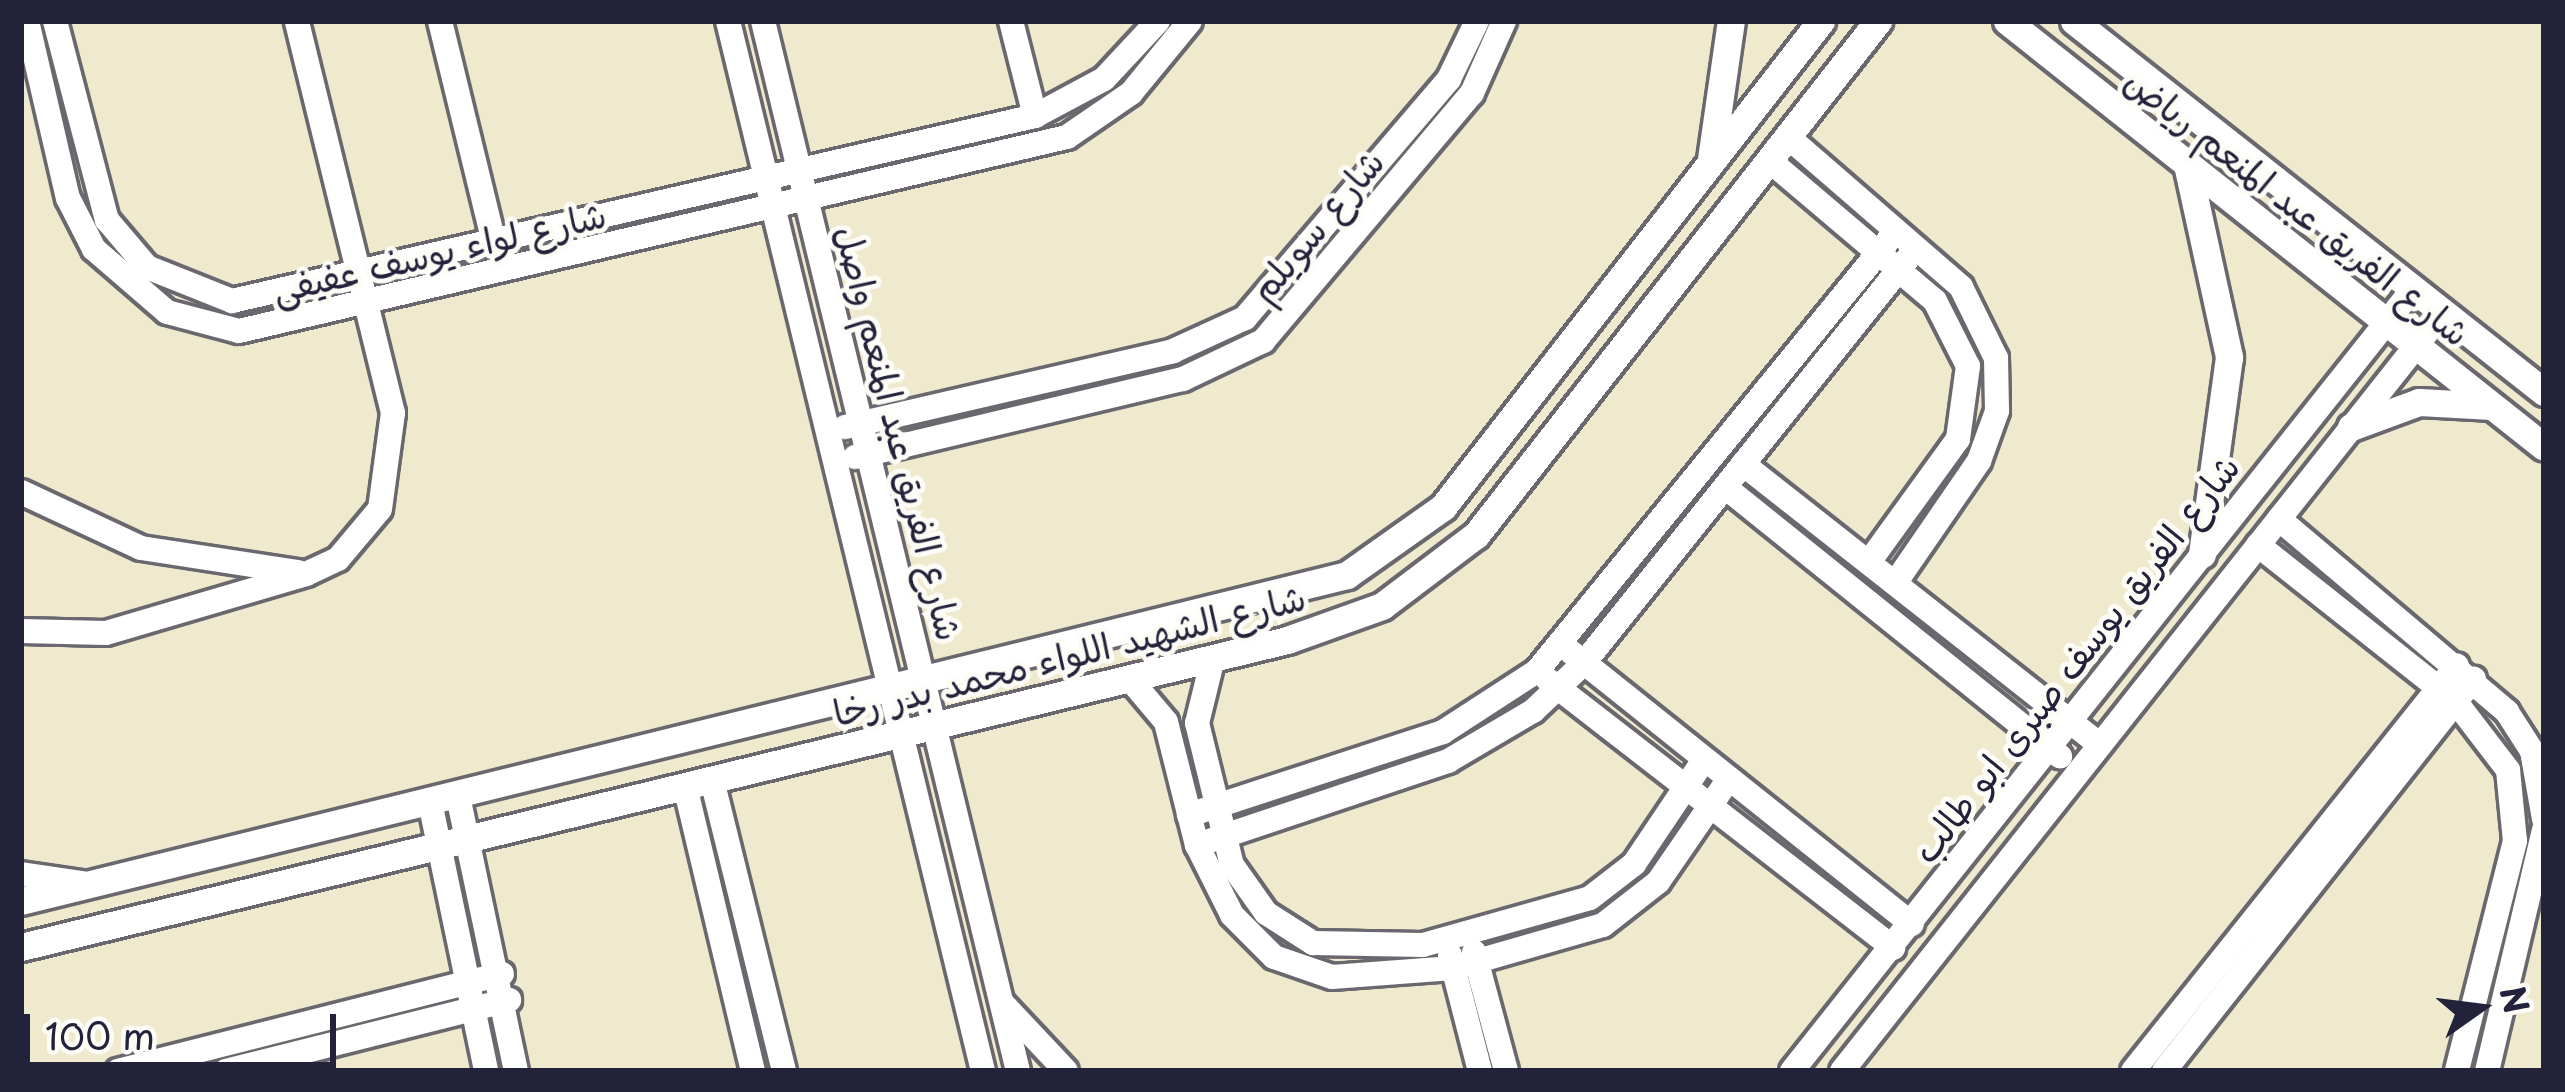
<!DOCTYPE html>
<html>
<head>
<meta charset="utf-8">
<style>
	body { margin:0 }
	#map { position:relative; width:2565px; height:1092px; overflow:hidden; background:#efe9ce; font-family:"Playpen Sans","Playpen Sans Arabic",sans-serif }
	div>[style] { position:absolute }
	.roads { filter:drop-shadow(3px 0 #6a686e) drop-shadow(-3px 0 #6a686e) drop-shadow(0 3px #6a686e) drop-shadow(0 -3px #6a686e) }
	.minor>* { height:24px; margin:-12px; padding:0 12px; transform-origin:12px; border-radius:12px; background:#fff }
	.tertiary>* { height:27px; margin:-13.5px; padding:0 13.5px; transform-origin:13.5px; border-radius:13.5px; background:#fff }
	span { translate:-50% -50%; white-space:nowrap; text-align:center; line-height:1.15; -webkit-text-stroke:10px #fdfcf7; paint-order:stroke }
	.street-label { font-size:36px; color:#22223b }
	.frame { position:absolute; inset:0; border:24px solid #22223b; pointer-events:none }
	.north { position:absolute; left:2421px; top:948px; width:120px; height:120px; -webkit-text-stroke:9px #fdfcf7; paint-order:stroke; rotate:76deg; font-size:33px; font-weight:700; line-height:48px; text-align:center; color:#22223b }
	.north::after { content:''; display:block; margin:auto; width:42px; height:54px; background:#22223b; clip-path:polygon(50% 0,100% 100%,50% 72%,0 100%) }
	.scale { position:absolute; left:24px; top:1014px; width:312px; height:54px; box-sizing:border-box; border:6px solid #22223b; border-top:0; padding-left:15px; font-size:36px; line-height:42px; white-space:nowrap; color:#22223b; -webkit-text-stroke:9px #fdfcf7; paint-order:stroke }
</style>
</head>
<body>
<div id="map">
	<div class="roads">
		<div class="minor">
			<div style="left:27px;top:21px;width:182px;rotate:77deg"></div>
			<div style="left:68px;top:198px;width:57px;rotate:63deg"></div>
			<div style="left:94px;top:249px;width:96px;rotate:40.8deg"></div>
			<div style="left:167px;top:312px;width:74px;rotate:14.8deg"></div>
			<div style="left:239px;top:331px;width:850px;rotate:-13.19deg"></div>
			<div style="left:1067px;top:137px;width:78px;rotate:-34.5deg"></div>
			<div style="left:1131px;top:93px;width:93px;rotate:-50.7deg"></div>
			<div style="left:55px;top:21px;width:206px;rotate:75.4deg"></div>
			<div style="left:107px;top:220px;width:62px;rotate:49.6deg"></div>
			<div style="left:147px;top:267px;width:92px;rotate:21.8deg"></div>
			<div style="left:232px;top:301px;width:824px;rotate:-12.97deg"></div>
			<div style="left:1035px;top:116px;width:78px;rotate:-28.2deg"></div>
			<div style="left:1104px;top:79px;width:79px;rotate:-47deg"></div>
			<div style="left:440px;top:21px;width:233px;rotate:76.3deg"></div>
			<div style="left:728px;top:21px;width:1081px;rotate:76.35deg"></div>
			<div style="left:763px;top:21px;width:1081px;rotate:76.35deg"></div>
			<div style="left:1011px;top:21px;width:98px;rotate:75.8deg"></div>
			<div style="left:1788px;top:137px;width:229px;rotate:40.9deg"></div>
			<div style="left:1961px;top:287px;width:79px;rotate:63.8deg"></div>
			<div style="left:1996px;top:358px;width:53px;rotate:88.9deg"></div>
			<div style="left:1997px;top:411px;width:53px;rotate:109.8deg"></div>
			<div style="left:1979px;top:461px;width:148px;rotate:124.5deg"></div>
			<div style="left:1770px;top:161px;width:216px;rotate:40.3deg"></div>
			<div style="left:1935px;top:301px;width:73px;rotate:63.1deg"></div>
			<div style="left:1968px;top:366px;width:74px;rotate:97.8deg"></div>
			<div style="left:1958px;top:439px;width:152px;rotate:125.9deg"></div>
			<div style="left:845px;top:427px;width:337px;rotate:-13deg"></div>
			<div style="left:1173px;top:351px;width:79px;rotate:-24.6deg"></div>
			<div style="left:1245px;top:318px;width:314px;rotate:-49.5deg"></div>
			<div style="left:1449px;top:79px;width:64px;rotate:-64.2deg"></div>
			<div style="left:855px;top:457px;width:337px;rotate:-13.4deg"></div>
			<div style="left:1183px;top:379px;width:89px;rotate:-25.4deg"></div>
			<div style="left:1263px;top:341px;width:324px;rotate:-49.9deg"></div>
			<div style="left:1472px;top:93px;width:79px;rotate:-66deg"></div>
			<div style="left:1743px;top:464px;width:454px;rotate:38.2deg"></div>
			<div style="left:1725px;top:487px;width:430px;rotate:38.8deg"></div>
			<div style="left:21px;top:492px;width:132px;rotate:25deg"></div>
			<div style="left:141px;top:548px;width:159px;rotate:8.7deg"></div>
			<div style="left:2279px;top:519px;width:299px;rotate:40.2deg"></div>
			<div style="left:2507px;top:712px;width:46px;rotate:57.3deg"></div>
			<div style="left:2532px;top:751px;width:69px;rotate:80deg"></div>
			<div style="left:2258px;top:545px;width:253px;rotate:38.4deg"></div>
			<div style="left:2456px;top:702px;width:86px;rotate:52.6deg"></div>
			<div style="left:2508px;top:770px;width:71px;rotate:84.4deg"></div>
			<div style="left:2515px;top:841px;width:237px;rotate:104.2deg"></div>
			<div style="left:21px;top:631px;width:85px;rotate:1.3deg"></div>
			<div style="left:106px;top:633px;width:209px;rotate:-16.4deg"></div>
			<div style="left:306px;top:574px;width:35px;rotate:-25deg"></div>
			<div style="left:338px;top:559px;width:65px;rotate:-50deg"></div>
			<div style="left:380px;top:509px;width:97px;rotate:-82.3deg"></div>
			<div style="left:393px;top:413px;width:404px;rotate:-103.8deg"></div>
			<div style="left:1571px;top:652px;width:436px;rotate:38.6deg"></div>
			<div style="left:1213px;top:658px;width:67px;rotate:103.8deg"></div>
			<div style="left:1197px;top:723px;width:146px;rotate:76.2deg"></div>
			<div style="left:1232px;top:865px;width:59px;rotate:54.7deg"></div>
			<div style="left:1266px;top:913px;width:56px;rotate:32.6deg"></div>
			<div style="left:1313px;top:943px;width:110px;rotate:1deg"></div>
			<div style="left:1423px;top:945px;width:173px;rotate:-15.7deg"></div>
			<div style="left:1590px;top:898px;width:56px;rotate:-37.7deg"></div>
			<div style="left:1634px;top:864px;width:125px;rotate:-56.1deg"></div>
			<div style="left:1129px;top:678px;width:57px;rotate:49.9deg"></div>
			<div style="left:1166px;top:722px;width:127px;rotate:75.9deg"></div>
			<div style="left:1197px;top:845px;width:78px;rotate:63.4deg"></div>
			<div style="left:1232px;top:915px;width:59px;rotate:45deg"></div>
			<div style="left:1274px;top:957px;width:61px;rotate:19deg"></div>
			<div style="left:1332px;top:977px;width:121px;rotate:-4.3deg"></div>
			<div style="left:1453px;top:968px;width:156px;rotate:-16deg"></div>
			<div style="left:1603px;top:925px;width:70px;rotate:-38deg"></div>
			<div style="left:1658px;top:882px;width:124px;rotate:-55.5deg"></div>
			<div style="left:1548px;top:680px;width:437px;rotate:37.8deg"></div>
			<div style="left:712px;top:780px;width:300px;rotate:76.1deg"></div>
			<div style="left:685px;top:786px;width:293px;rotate:76.6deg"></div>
			<div style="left:458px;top:796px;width:281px;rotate:78.1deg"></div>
			<div style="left:430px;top:802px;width:275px;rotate:78.2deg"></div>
			<div style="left:1189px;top:815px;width:267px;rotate:-18.1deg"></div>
			<div style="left:1443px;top:732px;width:112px;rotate:-33deg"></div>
			<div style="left:1537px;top:671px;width:568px;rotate:-50.79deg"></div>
			<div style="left:1197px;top:845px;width:265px;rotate:-18.5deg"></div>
			<div style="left:1448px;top:761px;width:99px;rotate:-30.5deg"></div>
			<div style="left:1533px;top:711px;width:70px;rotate:-43.3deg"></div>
			<div style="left:1584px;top:663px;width:531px;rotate:-51.34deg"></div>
			<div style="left:21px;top:874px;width:62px;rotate:8.4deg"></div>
			<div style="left:1474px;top:952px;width:123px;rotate:74.9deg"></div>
			<div style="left:1450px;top:955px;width:120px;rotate:75.5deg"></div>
			<div style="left:1002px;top:1003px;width:93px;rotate:46.7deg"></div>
			<div style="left:118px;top:1071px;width:396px;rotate:-14.2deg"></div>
			<div style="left:226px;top:1071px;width:292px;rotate:-14.1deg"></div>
			<div style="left:1792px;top:1071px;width:999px;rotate:-51.55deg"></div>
			<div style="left:1842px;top:1071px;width:968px;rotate:-51.63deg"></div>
			<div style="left:2133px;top:1071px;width:519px;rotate:-51.41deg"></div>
			<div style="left:2164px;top:1071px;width:500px;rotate:-51.7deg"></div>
			<div style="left:2487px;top:1071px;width:248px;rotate:-76.7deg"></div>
		</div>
		<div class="tertiary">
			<div style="left:2007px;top:21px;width:685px;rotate:38.42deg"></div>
			<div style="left:2074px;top:21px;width:599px;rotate:38.29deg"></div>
			<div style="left:1711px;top:159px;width:139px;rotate:-81.8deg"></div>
			<div style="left:2187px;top:164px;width:198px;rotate:77.7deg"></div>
			<div style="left:2229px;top:357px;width:199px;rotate:97.8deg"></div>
			<div style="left:2351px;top:427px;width:72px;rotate:-20.2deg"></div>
			<div style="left:2419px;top:402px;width:73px;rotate:3.1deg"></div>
			<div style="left:21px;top:901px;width:1365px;rotate:-13.81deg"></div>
			<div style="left:1347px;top:575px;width:118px;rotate:-35.3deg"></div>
			<div style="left:1443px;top:507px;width:616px;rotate:-52.13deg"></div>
			<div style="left:21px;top:947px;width:1303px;rotate:-13.63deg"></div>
			<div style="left:1287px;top:640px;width:101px;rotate:-19.7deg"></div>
			<div style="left:1382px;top:606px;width:118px;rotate:-37.1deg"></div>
			<div style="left:1476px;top:535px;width:653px;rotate:-51.97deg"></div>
		</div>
	</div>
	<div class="street-label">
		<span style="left:2298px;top:206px;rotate:38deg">شارع الفريق عبد المنعم رياض</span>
		<span style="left:1316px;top:225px;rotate:-50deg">شارع سويلم</span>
		<span style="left:439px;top:251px;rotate:-13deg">شارع لواء يوسف عفيفى</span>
		<span style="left:900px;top:433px;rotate:76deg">شارع الفريق عبد المنعم واصل</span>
		<span style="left:1069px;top:654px;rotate:-14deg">شارع الشهيد اللواء محمد بدر رخا</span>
		<span style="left:2075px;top:658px;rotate:-52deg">شارع الفريق يوسف صبرى ابو طالب</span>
	</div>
	<div class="frame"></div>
	<div class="north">N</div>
	<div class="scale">100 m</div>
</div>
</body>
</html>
